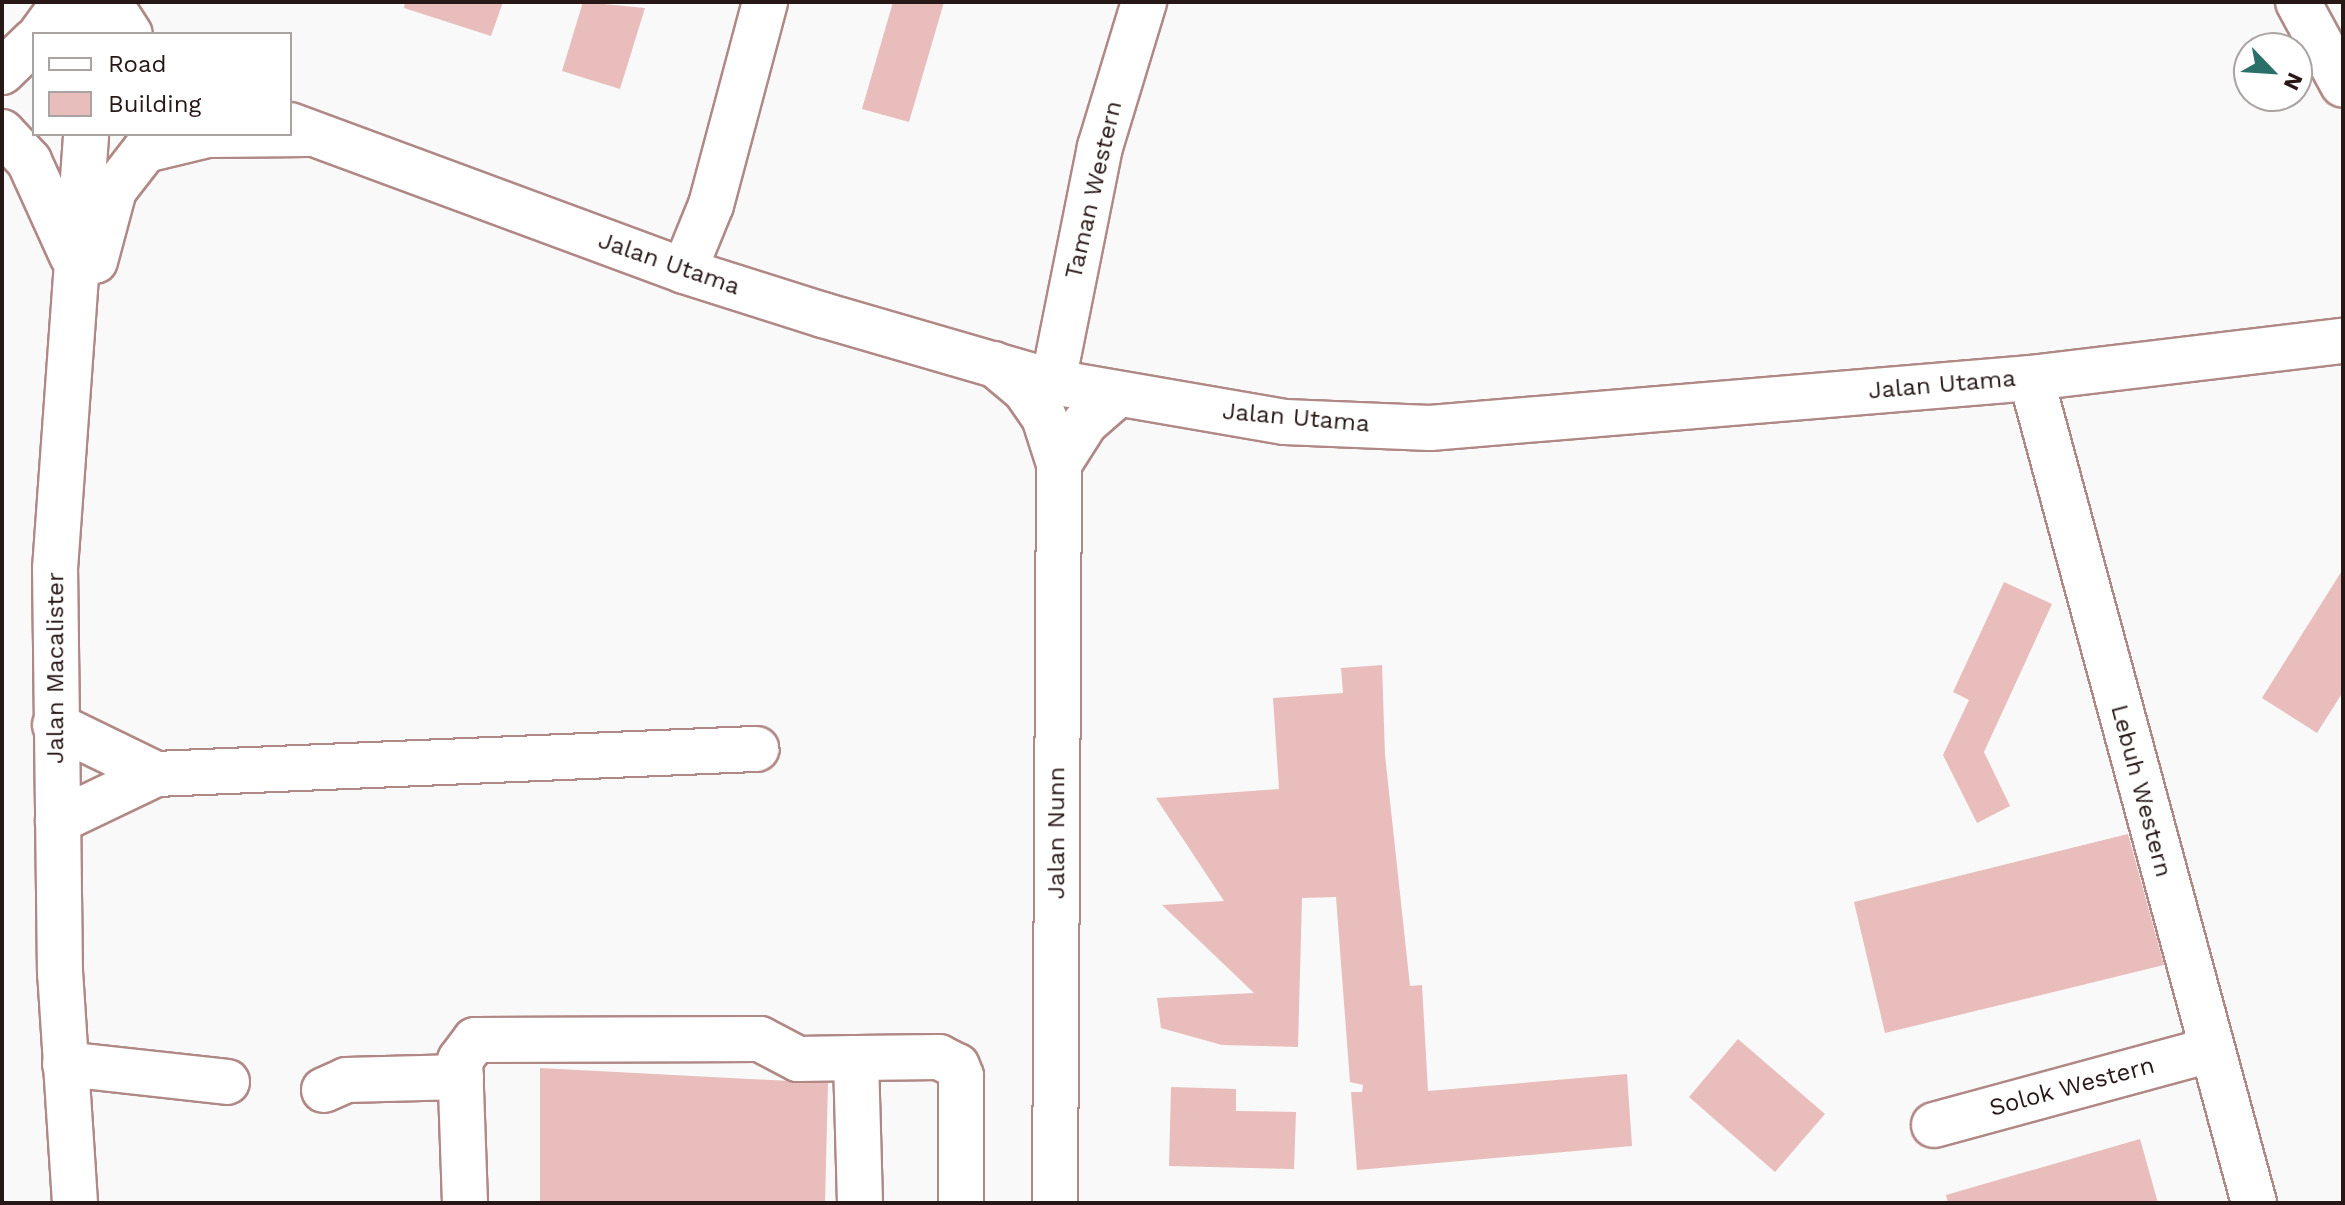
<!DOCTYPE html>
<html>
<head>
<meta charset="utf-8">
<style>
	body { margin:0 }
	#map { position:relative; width:2345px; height:1205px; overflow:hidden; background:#f9f9f9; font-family:"Work Sans",sans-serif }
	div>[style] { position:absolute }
	.building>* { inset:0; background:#e8bdbb }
	.roads { filter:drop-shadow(2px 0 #b08886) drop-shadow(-2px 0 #b08886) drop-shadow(0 2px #b08886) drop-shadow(0 -2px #b08886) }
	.minor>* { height:44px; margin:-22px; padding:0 22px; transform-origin:22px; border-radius:22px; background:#fff }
	.major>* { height:44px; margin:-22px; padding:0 22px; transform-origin:22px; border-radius:22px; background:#fff }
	span { translate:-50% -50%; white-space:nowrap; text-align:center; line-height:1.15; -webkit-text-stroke:6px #fff; paint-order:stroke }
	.street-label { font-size:24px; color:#271817 }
	.frame { position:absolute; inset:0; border:4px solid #271817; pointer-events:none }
	.legend { position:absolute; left:32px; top:32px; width:260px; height:104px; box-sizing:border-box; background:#fff; border:2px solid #a9a3a2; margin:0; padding:10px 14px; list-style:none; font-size:24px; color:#271817 }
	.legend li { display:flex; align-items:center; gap:16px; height:40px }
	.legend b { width:40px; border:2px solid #a9a3a2 }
	.north { position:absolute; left:2233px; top:32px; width:80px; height:80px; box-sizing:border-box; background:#fff; border:2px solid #a9a3a2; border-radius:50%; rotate:115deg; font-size:22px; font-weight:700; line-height:32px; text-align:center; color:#271817 }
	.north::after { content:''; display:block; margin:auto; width:28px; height:36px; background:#297068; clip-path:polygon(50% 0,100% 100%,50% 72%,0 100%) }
</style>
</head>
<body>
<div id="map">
	<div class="building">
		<div style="clip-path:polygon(405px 2px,503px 2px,491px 36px,404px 8px)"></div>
		<div style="clip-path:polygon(583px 2px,645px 8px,620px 89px,562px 71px)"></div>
		<div style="clip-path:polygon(893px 2px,944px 2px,909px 122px,862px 109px)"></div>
		<div style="clip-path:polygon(2343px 569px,2343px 692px,2317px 733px,2262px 698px)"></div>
		<div style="clip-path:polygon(2004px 582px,2052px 604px,1984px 752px,2010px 806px,1977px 823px,1943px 755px,1969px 700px,1953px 692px)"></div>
		<div style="clip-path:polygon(1382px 665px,1385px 755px,1410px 986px,1422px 985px,1428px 1091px,1627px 1074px,1632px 1146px,1357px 1170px,1351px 1092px,1362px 1092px,1363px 1085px,1350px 1082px,1336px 897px,1302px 898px,1298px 1047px,1222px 1045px,1161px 1028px,1157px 998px,1254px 993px,1162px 905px,1224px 901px,1156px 798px,1279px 789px,1273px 698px,1343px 693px,1341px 668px)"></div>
		<div style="clip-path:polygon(2128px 834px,2164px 965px,1885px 1033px,1854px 902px)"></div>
		<div style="clip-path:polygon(1738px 1039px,1825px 1114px,1775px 1172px,1689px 1097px)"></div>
		<div style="clip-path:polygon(540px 1068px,828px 1083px,825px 1203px,540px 1203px)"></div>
		<div style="clip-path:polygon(1171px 1087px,1236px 1089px,1236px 1111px,1296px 1112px,1294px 1169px,1169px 1166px)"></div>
		<div style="clip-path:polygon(2140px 1139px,2158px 1203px,1948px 1203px,1946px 1195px)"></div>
	</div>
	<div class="roads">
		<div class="minor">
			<div style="left:90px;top:2px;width:32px;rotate:88deg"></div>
			<div style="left:2298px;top:2px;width:94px;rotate:61.5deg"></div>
			<div style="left:684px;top:271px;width:71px;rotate:-67.8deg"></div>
			<div style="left:711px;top:205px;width:210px;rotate:-75.1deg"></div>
			<div style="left:994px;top:364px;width:40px;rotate:40deg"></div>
			<div style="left:1025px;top:390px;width:33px;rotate:55deg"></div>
			<div style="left:1044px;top:417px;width:49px;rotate:72.3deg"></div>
			<div style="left:1059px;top:464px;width:739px;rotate:90.31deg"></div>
			<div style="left:2031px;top:378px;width:855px;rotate:74.87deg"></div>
			<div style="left:1053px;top:382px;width:240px;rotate:-78.7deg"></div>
			<div style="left:1100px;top:147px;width:152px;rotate:-73.1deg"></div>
			<div style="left:1059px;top:464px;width:49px;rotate:-57.6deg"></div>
			<div style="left:1085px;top:423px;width:43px;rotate:-41.2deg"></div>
			<div style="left:55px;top:725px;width:112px;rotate:25.9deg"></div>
			<div style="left:156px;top:774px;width:601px;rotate:-2.39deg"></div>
			<div style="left:58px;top:821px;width:109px;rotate:-25.6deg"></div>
			<div style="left:65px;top:1064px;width:163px;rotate:6.3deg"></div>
			<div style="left:324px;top:1090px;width:24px;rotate:-24deg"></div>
			<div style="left:346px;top:1080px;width:115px;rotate:-1.5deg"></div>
			<div style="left:1934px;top:1125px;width:286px;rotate:-15.2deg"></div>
			<div style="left:465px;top:1203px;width:143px;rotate:-92deg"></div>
			<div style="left:460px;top:1060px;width:25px;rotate:-53deg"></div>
			<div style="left:475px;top:1040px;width:285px;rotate:-0.2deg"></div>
			<div style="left:760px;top:1039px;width:43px;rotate:27.8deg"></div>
			<div style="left:798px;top:1059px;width:58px;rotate:-1deg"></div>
			<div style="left:860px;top:1203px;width:145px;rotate:-91.6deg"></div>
			<div style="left:856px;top:1058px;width:83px;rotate:-0.7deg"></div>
			<div style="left:939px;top:1057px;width:20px;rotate:27deg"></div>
			<div style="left:957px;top:1066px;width:11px;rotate:68deg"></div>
			<div style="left:961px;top:1076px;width:127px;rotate:90deg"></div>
		</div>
		<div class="major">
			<div style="left:109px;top:2px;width:38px;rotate:57deg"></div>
			<div style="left:41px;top:34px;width:39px;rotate:-54deg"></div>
			<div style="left:2px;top:72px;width:45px;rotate:-44.1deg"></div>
			<div style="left:290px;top:125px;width:420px;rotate:20.3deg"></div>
			<div style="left:684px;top:271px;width:146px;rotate:17.6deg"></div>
			<div style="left:823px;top:315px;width:240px;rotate:16.2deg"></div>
			<div style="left:1053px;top:382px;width:235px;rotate:9.8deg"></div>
			<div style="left:1285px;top:422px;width:145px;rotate:2.4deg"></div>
			<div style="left:1430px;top:428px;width:603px;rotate:-4.76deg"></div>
			<div style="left:2031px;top:378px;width:314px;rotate:-6.8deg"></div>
			<div style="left:2px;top:132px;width:40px;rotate:47deg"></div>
			<div style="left:29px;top:161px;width:104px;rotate:65.6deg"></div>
			<div style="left:95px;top:261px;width:73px;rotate:-75deg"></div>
			<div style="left:114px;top:190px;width:51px;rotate:-52.2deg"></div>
			<div style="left:145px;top:150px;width:65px;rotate:-13.4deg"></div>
			<div style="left:208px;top:135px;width:99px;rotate:-0.6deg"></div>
			<div style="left:75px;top:1203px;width:229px;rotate:-93.7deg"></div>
			<div style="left:60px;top:974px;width:405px;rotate:-90.7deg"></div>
			<div style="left:55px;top:569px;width:436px;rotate:-85.9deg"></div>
		</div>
	</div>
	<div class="street-label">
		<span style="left:1094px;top:190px;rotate:-77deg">Taman Western</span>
		<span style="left:669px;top:264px;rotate:19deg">Jalan Utama</span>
		<span style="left:1942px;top:385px;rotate:-5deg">Jalan Utama</span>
		<span style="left:1296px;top:418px;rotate:5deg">Jalan Utama</span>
		<span style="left:56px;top:668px;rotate:-90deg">Jalan Macalister</span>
		<span style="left:2141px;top:791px;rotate:75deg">Lebuh Western</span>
		<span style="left:1057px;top:833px;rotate:-90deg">Jalan Nunn</span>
		<span style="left:2072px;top:1087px;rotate:-15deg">Solok Western</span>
	</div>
	<div class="frame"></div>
	<ul class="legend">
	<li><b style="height:10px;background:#fff"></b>Road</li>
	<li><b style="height:22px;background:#e8bdbb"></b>Building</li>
	</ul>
	<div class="north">N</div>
</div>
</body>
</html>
